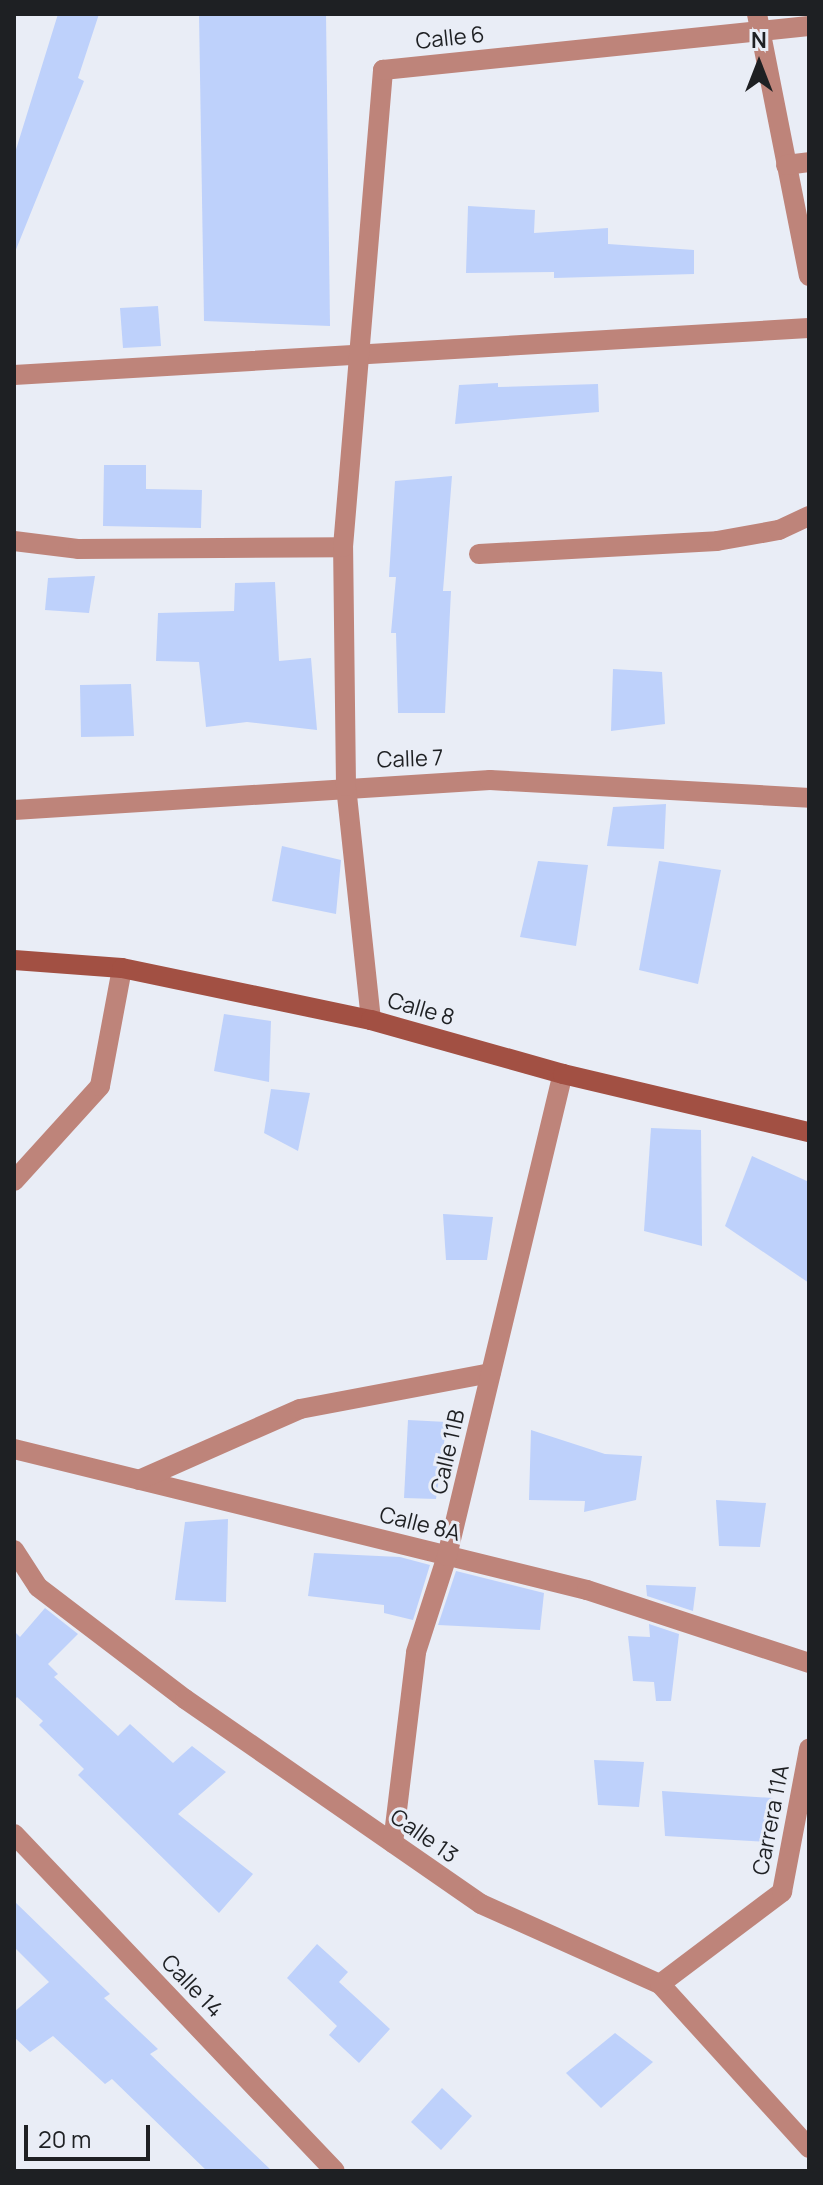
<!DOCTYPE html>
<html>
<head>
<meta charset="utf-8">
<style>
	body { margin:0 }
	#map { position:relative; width:823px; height:2185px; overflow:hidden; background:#e9edf6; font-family:Manrope,sans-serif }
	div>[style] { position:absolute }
	.building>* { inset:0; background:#bed1fb }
	.street>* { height:20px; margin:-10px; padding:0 10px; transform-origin:10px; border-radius:10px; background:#be847a }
	.secondary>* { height:20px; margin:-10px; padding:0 10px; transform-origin:10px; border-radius:10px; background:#a25043 }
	span { translate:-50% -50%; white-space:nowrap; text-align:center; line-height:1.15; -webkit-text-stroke:6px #e9edf6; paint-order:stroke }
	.street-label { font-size:22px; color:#1e2023 }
	.frame { position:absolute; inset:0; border:16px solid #1e2023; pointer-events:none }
	.north { position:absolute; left:719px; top:24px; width:80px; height:80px; -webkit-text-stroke:6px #e9edf6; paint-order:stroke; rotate:0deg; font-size:22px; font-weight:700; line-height:32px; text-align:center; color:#1e2023 }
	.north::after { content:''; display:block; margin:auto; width:28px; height:36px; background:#1e2023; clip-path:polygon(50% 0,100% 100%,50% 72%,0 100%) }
	.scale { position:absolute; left:24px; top:2125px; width:126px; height:36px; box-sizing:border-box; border:4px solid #1e2023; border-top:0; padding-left:10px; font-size:24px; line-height:28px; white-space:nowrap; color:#1e2023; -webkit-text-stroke:6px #e9edf6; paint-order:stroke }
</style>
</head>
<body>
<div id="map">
	<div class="building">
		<div style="clip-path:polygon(58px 14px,99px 14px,78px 78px,84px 81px,15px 252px,14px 156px)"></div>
		<div style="clip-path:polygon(199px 14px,326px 14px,330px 326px,204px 321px)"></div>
		<div style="clip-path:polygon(468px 206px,535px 210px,534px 233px,608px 228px,608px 244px,694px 250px,694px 274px,554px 278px,554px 272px,466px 273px)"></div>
		<div style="clip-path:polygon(158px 306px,161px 346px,123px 348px,120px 308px)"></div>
		<div style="clip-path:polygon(498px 383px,498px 387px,598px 384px,599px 412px,455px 424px,459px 385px)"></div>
		<div style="clip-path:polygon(104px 465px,146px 465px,146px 489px,202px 490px,201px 528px,103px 526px)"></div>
		<div style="clip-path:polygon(452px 476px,443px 591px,451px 591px,445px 713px,398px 713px,396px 633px,391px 633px,396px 577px,389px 577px,395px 481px)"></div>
		<div style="clip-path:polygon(95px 576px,89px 613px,45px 610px,48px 578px)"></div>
		<div style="clip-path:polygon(275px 582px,279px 661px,311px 658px,317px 730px,247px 722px,206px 727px,199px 662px,156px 661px,158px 613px,234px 611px,235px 583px)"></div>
		<div style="clip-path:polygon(613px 669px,662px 672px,665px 724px,611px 731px)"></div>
		<div style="clip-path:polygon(131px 684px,134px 736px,81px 737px,80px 685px)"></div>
		<div style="clip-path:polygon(666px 804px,664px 849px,607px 846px,613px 807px)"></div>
		<div style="clip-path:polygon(282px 846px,341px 860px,336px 914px,272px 901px)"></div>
		<div style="clip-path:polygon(538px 861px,588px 865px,576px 946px,520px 937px)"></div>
		<div style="clip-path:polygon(659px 861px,721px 870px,698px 984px,639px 970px)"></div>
		<div style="clip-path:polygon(224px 1014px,271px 1021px,269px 1082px,214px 1071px)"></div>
		<div style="clip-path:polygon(271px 1089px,310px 1093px,298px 1151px,264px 1133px)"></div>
		<div style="clip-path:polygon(651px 1128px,701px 1130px,702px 1246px,644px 1231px)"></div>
		<div style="clip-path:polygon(752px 1156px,809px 1182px,809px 1283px,725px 1226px)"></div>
		<div style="clip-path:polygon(443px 1214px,493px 1217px,487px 1260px,446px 1260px)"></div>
		<div style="clip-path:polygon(408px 1420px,447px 1422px,436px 1499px,404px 1498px)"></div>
		<div style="clip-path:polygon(531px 1430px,605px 1454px,642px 1456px,636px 1500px,584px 1512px,585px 1501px,529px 1500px)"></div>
		<div style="clip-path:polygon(716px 1500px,766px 1503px,760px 1547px,719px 1546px)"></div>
		<div style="clip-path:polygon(228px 1519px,226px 1602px,175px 1600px,185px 1522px)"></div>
		<div style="clip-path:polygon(314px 1553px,400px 1557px,430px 1565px,413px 1620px,384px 1613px,384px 1605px,308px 1596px)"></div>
		<div style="clip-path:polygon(456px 1571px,544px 1593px,540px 1630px,438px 1625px)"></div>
		<div style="clip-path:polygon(646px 1585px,696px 1587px,693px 1611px,647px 1596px)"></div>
		<div style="clip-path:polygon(45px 1608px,78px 1634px,48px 1664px,58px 1674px,54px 1677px,118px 1736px,130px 1724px,173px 1763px,192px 1746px,226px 1772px,178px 1814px,253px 1874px,219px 1913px,78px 1775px,84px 1769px,39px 1725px,43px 1721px,17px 1697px,14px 1701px,14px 1631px,20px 1637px)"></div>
		<div style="clip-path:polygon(649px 1624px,679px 1634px,671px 1701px,656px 1701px,654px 1682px,633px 1681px,628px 1636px,650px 1637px)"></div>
		<div style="clip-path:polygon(594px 1760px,644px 1762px,639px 1807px,598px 1805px)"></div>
		<div style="clip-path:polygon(662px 1791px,773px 1798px,767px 1842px,665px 1836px)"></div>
		<div style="clip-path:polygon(14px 1901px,110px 1994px,104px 1998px,158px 2049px,150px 2054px,272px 2171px,207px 2171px,112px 2079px,105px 2084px,53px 2036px,30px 2052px,14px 2037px,14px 2012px,49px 1982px,14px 1947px)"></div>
		<div style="clip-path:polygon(317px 1944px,348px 1972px,339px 1982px,390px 2029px,359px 2063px,329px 2035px,337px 2026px,287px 1978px)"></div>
		<div style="clip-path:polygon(615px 2033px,653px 2062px,601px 2108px,566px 2073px)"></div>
		<div style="clip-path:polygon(442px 2088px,472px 2116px,441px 2150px,411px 2122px)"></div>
	</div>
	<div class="street">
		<div style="left:757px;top:14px;width:267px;rotate:78.8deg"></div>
		<div style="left:786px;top:165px;width:23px;rotate:-7deg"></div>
		<div style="left:14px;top:375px;width:796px;rotate:-3.38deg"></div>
		<div style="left:14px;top:541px;width:64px;rotate:7.1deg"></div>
		<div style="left:78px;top:549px;width:265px;rotate:-0.4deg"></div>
		<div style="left:479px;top:554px;width:238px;rotate:-3.1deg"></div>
		<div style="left:717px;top:541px;width:63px;rotate:-10.1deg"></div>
		<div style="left:779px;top:530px;width:33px;rotate:-25deg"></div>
		<div style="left:14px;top:810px;width:477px;rotate:-3.6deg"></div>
		<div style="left:490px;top:780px;width:320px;rotate:3.2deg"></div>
		<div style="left:371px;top:1020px;width:235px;rotate:-96.1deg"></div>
		<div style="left:346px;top:786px;width:239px;rotate:-90.7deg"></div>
		<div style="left:343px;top:547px;width:479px;rotate:-85.2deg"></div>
		<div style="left:383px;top:70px;width:428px;rotate:-5.9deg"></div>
		<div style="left:14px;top:1181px;width:128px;rotate:-47.8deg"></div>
		<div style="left:100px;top:1086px;width:120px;rotate:-79.4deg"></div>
		<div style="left:14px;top:1449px;width:590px;rotate:13.82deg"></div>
		<div style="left:587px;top:1590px;width:234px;rotate:18.2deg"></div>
		<div style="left:139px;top:1480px;width:176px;rotate:-23.8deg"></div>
		<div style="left:300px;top:1409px;width:194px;rotate:-10.7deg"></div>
		<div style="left:14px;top:1550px;width:44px;rotate:57deg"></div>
		<div style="left:38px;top:1587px;width:185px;rotate:37.3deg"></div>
		<div style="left:185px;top:1699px;width:360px;rotate:34.7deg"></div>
		<div style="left:481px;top:1904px;width:196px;rotate:24.1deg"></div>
		<div style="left:660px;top:1984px;width:222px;rotate:47.7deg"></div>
		<div style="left:14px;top:1834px;width:465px;rotate:46.4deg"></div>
		<div style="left:393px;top:1843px;width:192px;rotate:-83.1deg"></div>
		<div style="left:416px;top:1652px;width:101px;rotate:-72.1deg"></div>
		<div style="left:447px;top:1556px;width:496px;rotate:-76.5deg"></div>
		<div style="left:660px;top:1984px;width:153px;rotate:-37deg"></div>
		<div style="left:782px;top:1892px;width:146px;rotate:-79.3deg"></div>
	</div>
	<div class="secondary">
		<div style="left:14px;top:960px;width:108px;rotate:4.2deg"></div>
		<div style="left:122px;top:968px;width:254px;rotate:11.8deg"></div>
		<div style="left:371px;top:1020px;width:199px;rotate:15.7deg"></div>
		<div style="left:563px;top:1074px;width:253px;rotate:13.3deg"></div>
	</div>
	<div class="street-label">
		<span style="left:450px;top:38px;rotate:-6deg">Calle 6</span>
		<span style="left:410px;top:759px;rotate:-2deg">Calle 7</span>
		<span style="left:421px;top:1009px;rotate:16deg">Calle 8</span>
		<span style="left:448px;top:1452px;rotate:-77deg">Calle 11B</span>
		<span style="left:420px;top:1524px;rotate:14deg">Calle 8A</span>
		<span style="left:771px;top:1820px;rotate:-79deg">Carrera 11A</span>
		<span style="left:424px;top:1836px;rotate:35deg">Calle 13</span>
		<span style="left:192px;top:1986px;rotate:46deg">Calle 14</span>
	</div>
	<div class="frame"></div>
	<div class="north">N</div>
	<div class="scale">20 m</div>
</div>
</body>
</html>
